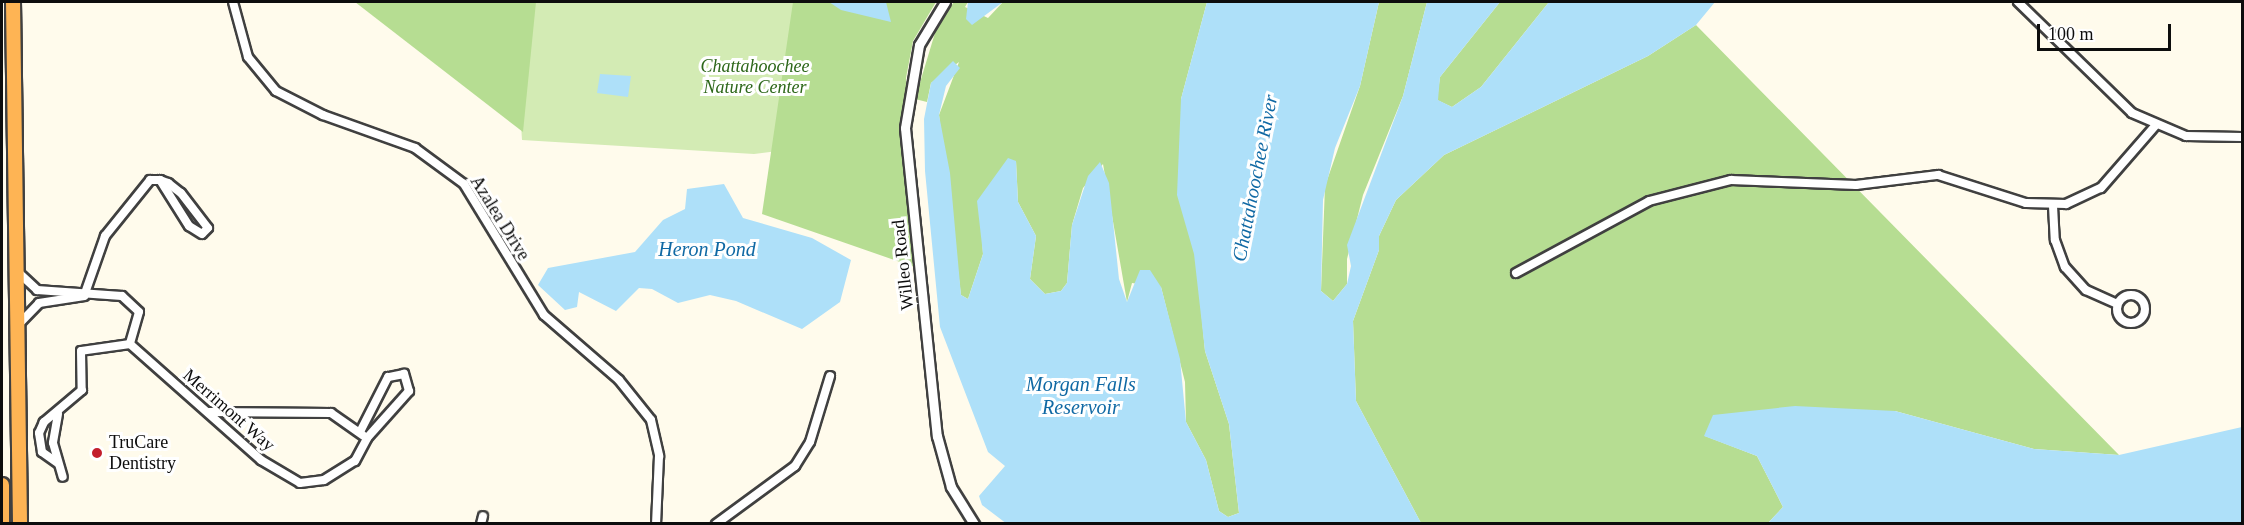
<!DOCTYPE html>
<html>
<head>
<meta charset="utf-8">
<style>
	body { margin:0 }
	#map { position:relative; width:2244px; height:525px; overflow:hidden; background:#fffbec; font-family:Georgia,serif }
	div>[style] { position:absolute }
	.green>* { inset:0; background:#d3ebb4 }
	.forest>* { inset:0; background:#b6dd92 }
	.water>* { inset:0; background:#aee0f9 }
	.roads { filter:drop-shadow(2px 0 #404040) drop-shadow(-2px 0 #404040) drop-shadow(0 2px #404040) drop-shadow(0 -2px #404040) }
	.minor>* { height:8px; margin:-4px; padding:0 4px; transform-origin:4px; border-radius:4px; background:#fff }
	.minor>.ring { margin:-4px; padding:0; box-sizing:content-box; background:none; border:8px solid #fff; border-radius:50% }
	.tertiary>* { height:9px; margin:-4.5px; padding:0 4.5px; transform-origin:4.5px; border-radius:4.5px; background:#fff }
	.trunk>* { height:14px; margin:-7px; padding:0 7px; transform-origin:7px; border-radius:7px; background:#feb454 }
	.dots>* { width:16px; height:16px; translate:-50% -50%; box-sizing:border-box; border:3px solid #fff; border-radius:50% }
	span { translate:-50% -50%; white-space:nowrap; text-align:center; line-height:1.15; -webkit-text-stroke:6px #fff; paint-order:stroke }
	.park-label { font-size:18px; color:#2d671a; font-style:italic }
	.street-label { font-size:18px; color:#0d0d0d }
	.poi-label { font-size:18px; color:#0d0d0d }
	.left { translate:0 -50%; text-align:left }
	.water-label { font-size:20px; color:#1069a4; font-style:italic }
	.frame { position:absolute; inset:0; border:3px solid #0d0d0d; pointer-events:none }
	.scale { position:absolute; left:2037px; top:24px; width:134px; height:27px; box-sizing:border-box; border:3px solid #0d0d0d; border-top:0; padding-left:8px; font-size:18px; line-height:21px; white-space:nowrap; color:#0d0d0d; -webkit-text-stroke:4px #fff; paint-order:stroke }
</style>
</head>
<body>
<div id="map">
	<div class="green">
		<div style="clip-path:polygon(513px 2px,927px 2px,899px 48px,897px 136px,754px 154px,522px 140px)"></div>
	</div>
	<div class="forest">
		<div style="clip-path:polygon(355px 2px,536px 2px,523px 132px)"></div>
		<div style="clip-path:polygon(793px 2px,936px 2px,913px 41px,906px 78px,923px 270px,762px 214px)"></div>
		<div style="clip-path:polygon(954px 2px,968px 2px,965px 7px,988px 18px,1003px 2px,1207px 2px,1181px 99px,1205px 351px,1229px 424px,1239px 513px,1228px 517px,1219px 511px,1206px 460px,1186px 422px,1185px 382px,1161px 287px,1132px 283px,1127px 302px,1103px 164px,1083px 188px,1072px 225px,1067px 283px,1061px 291px,1045px 294px,1030px 279px,1036px 236px,1018px 202px,1016px 161px,980px 206px,983px 254px,968px 299px,961px 295px,939px 115px,959px 62px,931px 83px,927px 102px,915px 99px,938px 23px)"></div>
		<div style="clip-path:polygon(1379px 2px,1427px 2px,1403px 96px,1363px 195px,1347px 259px,1347px 284px,1333px 301px,1321px 291px,1325px 186px,1360px 86px)"></div>
		<div style="clip-path:polygon(1500px 2px,1549px 2px,1481px 87px,1452px 107px,1437px 100px,1440px 77px)"></div>
		<div style="clip-path:polygon(1696px 25px,2119px 455px,2034px 449px,1895px 411px,1705px 436px,1757px 456px,1783px 507px,1768px 523px,1421px 523px,1356px 401px,1353px 321px,1379px 250px,1379px 236px,1396px 200px,1444px 155px,1648px 56px)"></div>
	</div>
	<div class="water">
		<div style="clip-path:polygon(829px 2px,886px 2px,891px 22px,841px 10px)"></div>
		<div style="clip-path:polygon(968px 2px,1003px 2px,972px 25px,966px 19px)"></div>
		<div style="clip-path:polygon(1207px 2px,1379px 2px,1360px 86px,1335px 148px,1323px 200px,1321px 291px,1333px 301px,1347px 284px,1351px 266px,1347px 245px,1403px 96px,1427px 2px,1500px 2px,1440px 77px,1438px 100px,1452px 107px,1481px 87px,1549px 2px,1715px 2px,1696px 25px,1648px 56px,1444px 155px,1396px 200px,1379px 236px,1379px 250px,1353px 321px,1356px 401px,1421px 523px,1007px 524px,982px 505px,979px 496px,1005px 466px,988px 452px,940px 327px,925px 171px,924px 119px,931px 83px,953px 61px,960px 68px,946px 86px,939px 115px,950px 173px,961px 295px,968px 299px,983px 254px,977px 201px,1008px 158px,1016px 161px,1018px 202px,1036px 236px,1030px 279px,1045px 294px,1061px 291px,1067px 283px,1072px 225px,1088px 176px,1100px 162px,1109px 183px,1119px 279px,1127px 302px,1140px 270px,1150px 270px,1161px 287px,1180px 359px,1186px 422px,1206px 460px,1219px 511px,1228px 517px,1239px 513px,1229px 424px,1205px 351px,1194px 254px,1177px 195px,1181px 99px)"></div>
		<div style="clip-path:polygon(600px 74px,631px 76px,628px 97px,597px 93px)"></div>
		<div style="clip-path:polygon(724px 184px,743px 218px,812px 238px,851px 260px,840px 302px,802px 329px,736px 301px,710px 295px,678px 303px,652px 289px,639px 288px,616px 311px,579px 292px,577px 307px,565px 310px,538px 285px,548px 268px,635px 252px,663px 220px,685px 209px,687px 189px)"></div>
		<div style="clip-path:polygon(1795px 406px,1895px 411px,2034px 449px,2119px 455px,2242px 427px,2242px 523px,1768px 523px,1783px 507px,1757px 456px,1704px 436px,1713px 415px)"></div>
	</div>
	<div class="roads">
		<div class="minor">
			<div style="left:233px;top:2px;width:57px;rotate:74.7deg"></div>
			<div style="left:248px;top:57px;width:44px;rotate:50.5deg"></div>
			<div style="left:276px;top:91px;width:53px;rotate:27.1deg"></div>
			<div style="left:323px;top:115px;width:98px;rotate:19.7deg"></div>
			<div style="left:415px;top:148px;width:61px;rotate:36.3deg"></div>
			<div style="left:464px;top:184px;width:153px;rotate:58.6deg"></div>
			<div style="left:544px;top:315px;width:99px;rotate:40.9deg"></div>
			<div style="left:619px;top:380px;width:51px;rotate:51.3deg"></div>
			<div style="left:651px;top:420px;width:37px;rotate:77deg"></div>
			<div style="left:659px;top:456px;width:68px;rotate:92.5deg"></div>
			<div style="left:2018px;top:2px;width:159px;rotate:44.2deg"></div>
			<div style="left:2132px;top:113px;width:59px;rotate:23.1deg"></div>
			<div style="left:2186px;top:136px;width:56px;rotate:1deg"></div>
			<div style="left:2053px;top:206px;width:34px;rotate:87deg"></div>
			<div style="left:2055px;top:240px;width:29px;rotate:70deg"></div>
			<div style="left:2065px;top:267px;width:31px;rotate:48deg"></div>
			<div style="left:2086px;top:290px;width:34px;rotate:24deg"></div>
			<div style="left:19px;top:273px;width:25px;rotate:43deg"></div>
			<div style="left:37px;top:290px;width:85px;rotate:4deg"></div>
			<div style="left:122px;top:296px;width:23px;rotate:43deg"></div>
			<div style="left:139px;top:312px;width:33px;rotate:106deg"></div>
			<div style="left:130px;top:344px;width:49px;rotate:171.9deg"></div>
			<div style="left:81px;top:351px;width:39px;rotate:89deg"></div>
			<div style="left:82px;top:390px;width:50px;rotate:139.9deg"></div>
			<div style="left:44px;top:422px;width:12px;rotate:114deg"></div>
			<div style="left:39px;top:433px;width:19px;rotate:81deg"></div>
			<div style="left:42px;top:452px;width:19px;rotate:35deg"></div>
			<div style="left:1516px;top:273px;width:151px;rotate:-28.4deg"></div>
			<div style="left:1649px;top:201px;width:85px;rotate:-14.4deg"></div>
			<div style="left:1731px;top:180px;width:125px;rotate:2.3deg"></div>
			<div style="left:1856px;top:185px;width:83px;rotate:-7deg"></div>
			<div style="left:1938px;top:175px;width:92px;rotate:17.7deg"></div>
			<div style="left:2026px;top:203px;width:40px;rotate:1.4deg"></div>
			<div style="left:2066px;top:204px;width:38px;rotate:-25deg"></div>
			<div style="left:2101px;top:188px;width:82px;rotate:-48.9deg"></div>
			<div class="ring" style="left:2117px;top:295px;width:20px;height:20px"></div>
			<div style="left:84px;top:296px;width:64px;rotate:-70.7deg"></div>
			<div style="left:105px;top:236px;width:72px;rotate:-51.2deg"></div>
			<div style="left:150px;top:180px;width:10px"></div>
			<div style="left:160px;top:180px;width:9px;rotate:21deg"></div>
			<div style="left:168px;top:183px;width:16px;rotate:38deg"></div>
			<div style="left:181px;top:193px;width:44px;rotate:52.4deg"></div>
			<div style="left:208px;top:228px;width:8px;rotate:135deg"></div>
			<div style="left:202px;top:234px;width:15px;rotate:-148deg"></div>
			<div style="left:189px;top:226px;width:54px;rotate:-122.2deg"></div>
			<div style="left:19px;top:324px;width:29px;rotate:-46deg"></div>
			<div style="left:39px;top:303px;width:46px;rotate:-8.8deg"></div>
			<div style="left:130px;top:344px;width:175px;rotate:41.5deg"></div>
			<div style="left:261px;top:460px;width:45px;rotate:30.5deg"></div>
			<div style="left:300px;top:483px;width:24px;rotate:-7deg"></div>
			<div style="left:324px;top:480px;width:36px;rotate:-32deg"></div>
			<div style="left:355px;top:461px;width:26px;rotate:-62deg"></div>
			<div style="left:367px;top:438px;width:63px;rotate:-48.2deg"></div>
			<div style="left:409px;top:391px;width:18px;rotate:-106deg"></div>
			<div style="left:404px;top:374px;width:16px;rotate:169deg"></div>
			<div style="left:388px;top:377px;width:62px;rotate:117deg"></div>
			<div style="left:209px;top:412px;width:122px;rotate:0.5deg"></div>
			<div style="left:331px;top:413px;width:39px;rotate:35deg"></div>
			<div style="left:58px;top:414px;width:29px;rotate:100deg"></div>
			<div style="left:53px;top:443px;width:35px;rotate:74deg"></div>
			<div style="left:481px;top:524px;width:8px;rotate:-76deg"></div>
			<div style="left:716px;top:524px;width:98px;rotate:-36.3deg"></div>
			<div style="left:795px;top:466px;width:28px;rotate:-58deg"></div>
			<div style="left:810px;top:442px;width:69px;rotate:-73.1deg"></div>
		</div>
		<div class="tertiary">
			<div style="left:945px;top:2px;width:50px;rotate:121.2deg"></div>
			<div style="left:919px;top:45px;width:84px;rotate:99.6deg"></div>
			<div style="left:905px;top:128px;width:310px;rotate:84.1deg"></div>
			<div style="left:937px;top:436px;width:53px;rotate:74.6deg"></div>
			<div style="left:951px;top:487px;width:44px;rotate:58.1deg"></div>
		</div>
		<div class="trunk">
			<div style="left:13px;top:2px;width:522px;rotate:89.23deg"></div>
			<div style="left:2px;top:485px;width:39px;rotate:90deg"></div>
		</div>
	</div>
	<div class="dots">
		<div style="left:97px;top:453px;background:#c31e2c"></div>
	</div>
	<div class="park-label">
		<span style="left:755px;top:77px">Chattahoochee<br>Nature Center</span>
	</div>
	<div class="street-label">
		<span style="left:500px;top:218px;rotate:58deg">Azalea Drive</span>
		<span style="left:903px;top:265px;rotate:-96deg">Willeo Road</span>
		<span style="left:229px;top:410px;rotate:41deg">Merrimont Way</span>
	</div>
	<div class="poi-label">
		<span class="left" style="left:109px;top:453px">TruCare<br>Dentistry</span>
	</div>
	<div class="water-label">
		<span style="left:1255px;top:178px;rotate:-79deg">Chattahoochee River</span>
		<span style="left:707px;top:249px">Heron Pond</span>
		<span style="left:1081px;top:396px">Morgan Falls<br>Reservoir</span>
	</div>
	<div class="frame"></div>
	<div class="scale">100 m</div>
</div>
</body>
</html>
